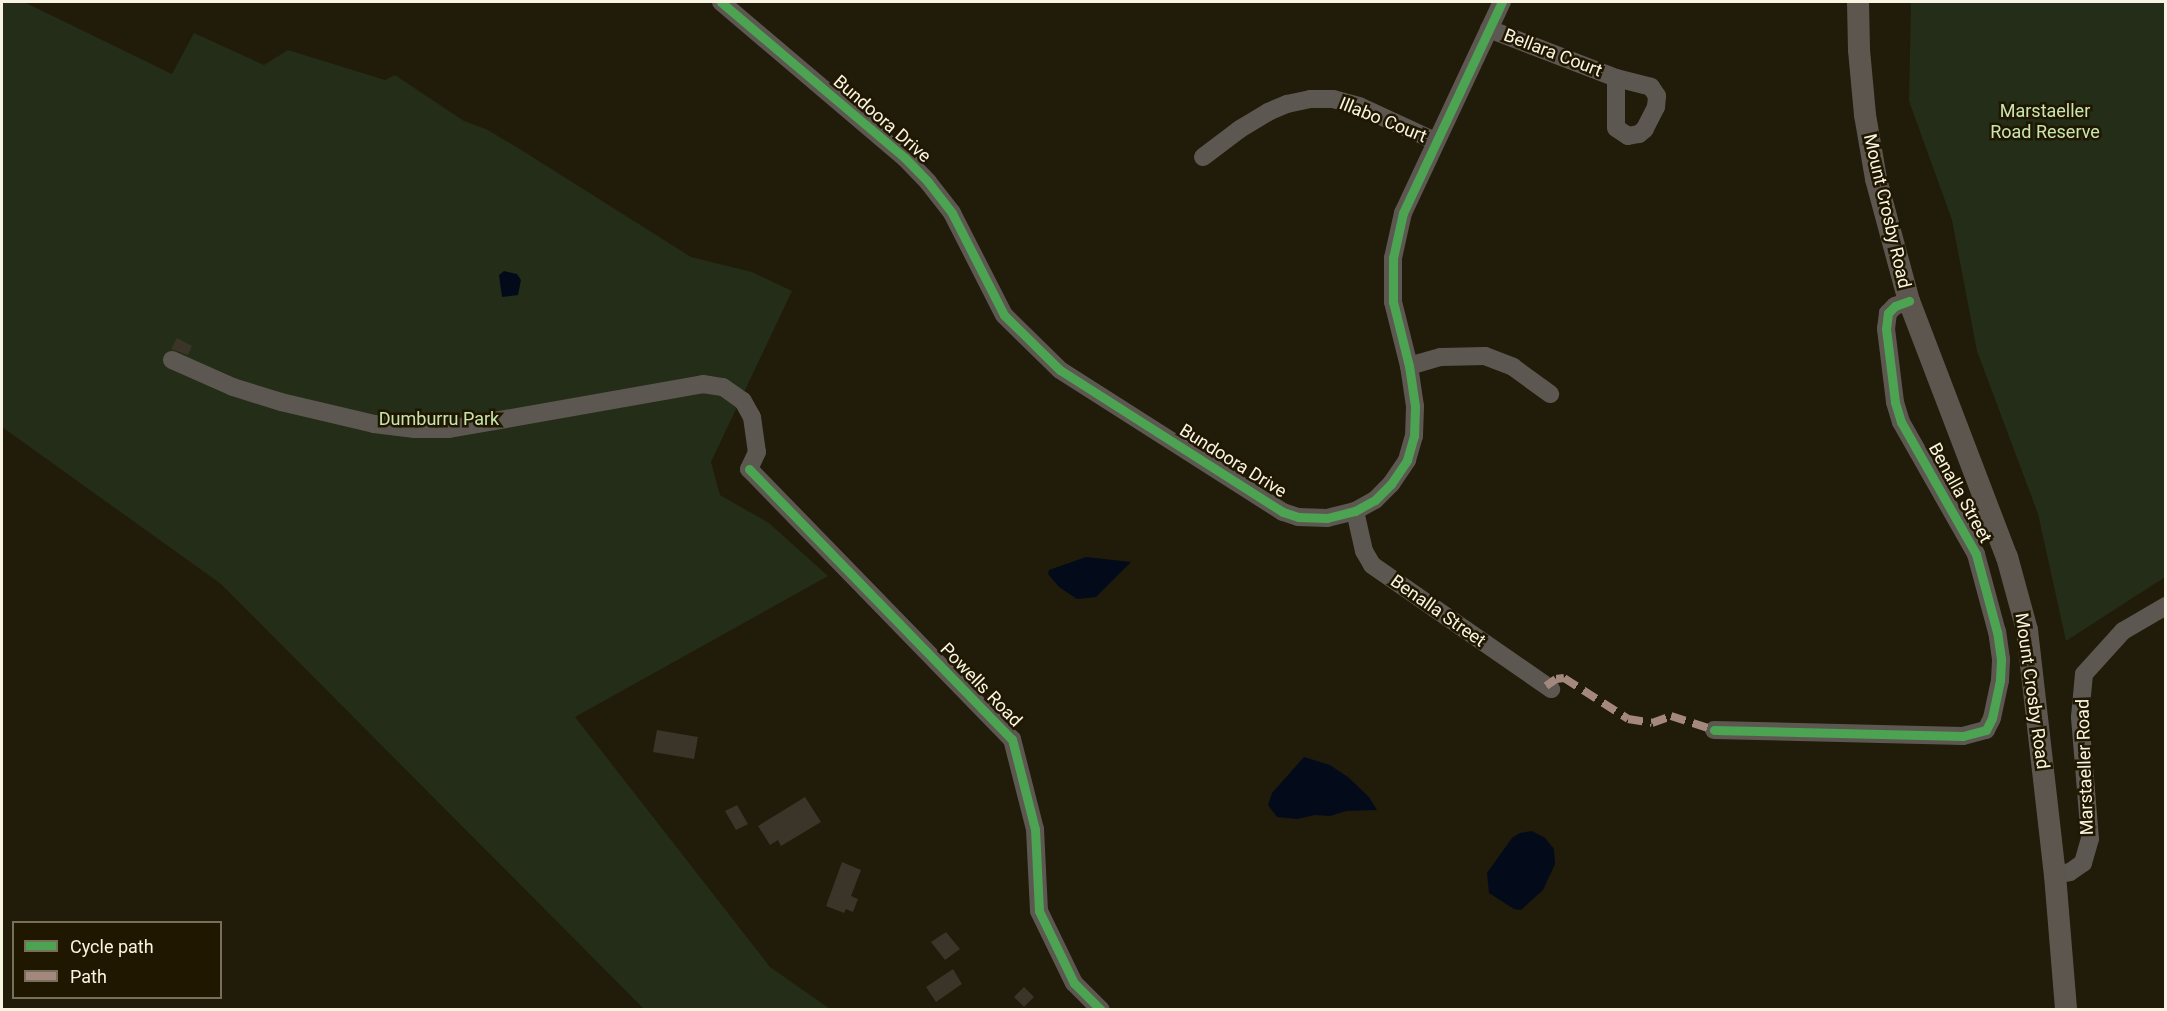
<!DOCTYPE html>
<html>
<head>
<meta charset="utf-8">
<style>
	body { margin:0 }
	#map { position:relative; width:2167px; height:1011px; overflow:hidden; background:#211b0a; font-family:Roboto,sans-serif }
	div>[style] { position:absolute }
	.green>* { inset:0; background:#242d17 }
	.water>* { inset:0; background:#030b1a }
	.building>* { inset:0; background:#3b3428 }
	.minor>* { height:18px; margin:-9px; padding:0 9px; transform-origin:9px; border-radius:9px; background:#5d5751 }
	.major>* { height:22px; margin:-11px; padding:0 11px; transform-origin:11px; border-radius:11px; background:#5d564e }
	.quiet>* { height:8px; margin-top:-4px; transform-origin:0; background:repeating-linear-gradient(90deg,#a5887d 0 15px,transparent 0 23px) }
	.cycleway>* { height:9px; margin:-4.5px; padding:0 4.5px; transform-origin:4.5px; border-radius:4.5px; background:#4ca352 }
	span { translate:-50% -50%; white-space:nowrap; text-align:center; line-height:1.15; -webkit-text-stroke:5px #201700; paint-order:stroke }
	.street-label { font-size:18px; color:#f9f4e2 }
	.park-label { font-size:18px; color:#c9e6b1 }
	.frame { position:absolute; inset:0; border:3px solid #f9f4e2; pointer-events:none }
	.legend { position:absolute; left:12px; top:921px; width:210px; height:78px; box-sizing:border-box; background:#201700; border:2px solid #776f5a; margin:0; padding:8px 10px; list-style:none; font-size:18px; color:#f9f4e2 }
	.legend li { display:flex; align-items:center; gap:12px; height:30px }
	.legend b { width:30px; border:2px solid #776f5a }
</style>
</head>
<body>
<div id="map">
	<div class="green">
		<div style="clip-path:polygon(2px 2px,24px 2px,172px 74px,194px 33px,264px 65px,288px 50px,385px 80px,395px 75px,464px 121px,486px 129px,523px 151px,691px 257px,752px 272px,792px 291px,711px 462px,720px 495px,769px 523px,828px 576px,575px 717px,770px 967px,830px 1009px,644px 1009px,221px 584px,2px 427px)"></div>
		<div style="clip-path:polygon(1911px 2px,2165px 2px,2165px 577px,2066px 641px,2038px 514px,1977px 351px,1952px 220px,1909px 101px)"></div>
	</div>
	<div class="water">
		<div style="clip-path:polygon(504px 271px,517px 274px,521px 280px,518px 295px,502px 297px,499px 275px)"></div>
		<div style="clip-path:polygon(1086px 557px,1131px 562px,1096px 597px,1077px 599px,1059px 587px,1048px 574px,1049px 570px)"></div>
		<div style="clip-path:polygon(1304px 757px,1330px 765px,1348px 777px,1369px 797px,1377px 810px,1346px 811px,1330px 816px,1315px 815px,1297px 819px,1277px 817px,1268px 805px,1272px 793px)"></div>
		<div style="clip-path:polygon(1532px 831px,1545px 838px,1554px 849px,1555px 864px,1543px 890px,1521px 910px,1514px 909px,1489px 893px,1487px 873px,1512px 838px,1520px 833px)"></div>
	</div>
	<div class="building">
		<div style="clip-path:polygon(177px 338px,192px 346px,188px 355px,171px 349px)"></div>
		<div style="clip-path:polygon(657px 730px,698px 737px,694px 759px,653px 752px)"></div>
		<div style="clip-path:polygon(805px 797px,821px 822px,781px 846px,778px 840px,770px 845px,758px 826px)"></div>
		<div style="clip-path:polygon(737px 805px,748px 824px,736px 830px,725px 811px)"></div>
		<div style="clip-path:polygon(842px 862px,861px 870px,851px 896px,858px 899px,853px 912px,846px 909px,844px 913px,826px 906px)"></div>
		<div style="clip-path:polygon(946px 932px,960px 949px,945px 960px,931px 942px)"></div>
		<div style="clip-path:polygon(953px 969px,962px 984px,936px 1002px,926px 987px)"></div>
		<div style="clip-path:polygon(1024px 987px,1034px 997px,1024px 1007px,1014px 997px)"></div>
	</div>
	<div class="minor">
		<div style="left:721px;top:2px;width:241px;rotate:40.3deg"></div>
		<div style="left:905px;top:158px;width:33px;rotate:46deg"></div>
		<div style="left:928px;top:182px;width:39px;rotate:52deg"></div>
		<div style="left:952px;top:213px;width:114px;rotate:63deg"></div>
		<div style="left:1004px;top:315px;width:78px;rotate:44.5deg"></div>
		<div style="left:1060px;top:370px;width:264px;rotate:32.5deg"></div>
		<div style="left:1283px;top:512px;width:16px;rotate:18deg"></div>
		<div style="left:1298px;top:517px;width:29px;rotate:2deg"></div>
		<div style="left:1327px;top:518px;width:29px;rotate:-14deg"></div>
		<div style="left:1355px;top:511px;width:23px;rotate:-29deg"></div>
		<div style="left:1375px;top:500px;width:23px;rotate:-45deg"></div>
		<div style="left:1391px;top:484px;width:29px;rotate:-56deg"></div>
		<div style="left:1407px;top:460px;width:25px;rotate:-74deg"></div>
		<div style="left:1414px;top:436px;width:30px;rotate:-88deg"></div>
		<div style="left:1415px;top:406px;width:40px;rotate:-98.5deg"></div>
		<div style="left:1409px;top:366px;width:66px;rotate:-104deg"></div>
		<div style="left:1393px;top:302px;width:44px;rotate:-90deg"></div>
		<div style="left:1393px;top:258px;width:46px;rotate:-77.5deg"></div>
		<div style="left:1403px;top:213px;width:233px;rotate:-64.9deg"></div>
		<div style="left:1489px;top:29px;width:136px;rotate:21.1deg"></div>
		<div style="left:1616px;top:78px;width:36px;rotate:14deg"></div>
		<div style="left:1651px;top:87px;width:11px;rotate:56deg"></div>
		<div style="left:1657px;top:96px;width:11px;rotate:95deg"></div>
		<div style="left:1656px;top:107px;width:25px;rotate:117deg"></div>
		<div style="left:1645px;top:129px;width:8px;rotate:140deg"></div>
		<div style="left:1639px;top:134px;width:11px;rotate:170deg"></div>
		<div style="left:1628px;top:136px;width:14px;rotate:-146deg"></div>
		<div style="left:1616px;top:128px;width:50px;rotate:-90deg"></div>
		<div style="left:1203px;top:157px;width:46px;rotate:-37.1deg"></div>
		<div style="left:1240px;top:129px;width:33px;rotate:-31deg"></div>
		<div style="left:1268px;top:112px;width:21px;rotate:-23deg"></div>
		<div style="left:1287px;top:104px;width:24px;rotate:-12deg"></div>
		<div style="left:1310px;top:99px;width:23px"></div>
		<div style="left:1333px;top:99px;width:27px;rotate:15deg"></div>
		<div style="left:1359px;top:106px;width:84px;rotate:24.7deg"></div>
		<div style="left:172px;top:360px;width:67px;rotate:23.9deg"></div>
		<div style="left:233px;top:387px;width:50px;rotate:17.4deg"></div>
		<div style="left:281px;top:402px;width:96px;rotate:13.3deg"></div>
		<div style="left:374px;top:424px;width:41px;rotate:7deg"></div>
		<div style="left:415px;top:429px;width:34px"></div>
		<div style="left:449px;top:429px;width:258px;rotate:-10deg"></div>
		<div style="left:703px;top:384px;width:20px;rotate:9deg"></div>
		<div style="left:723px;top:387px;width:24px;rotate:35deg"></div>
		<div style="left:743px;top:401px;width:18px;rotate:61deg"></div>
		<div style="left:752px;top:417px;width:35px;rotate:82deg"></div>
		<div style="left:757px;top:452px;width:19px;rotate:115deg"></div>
		<div style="left:749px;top:469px;width:377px;rotate:45.8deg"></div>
		<div style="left:1012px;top:739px;width:93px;rotate:75.7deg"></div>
		<div style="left:1035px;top:829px;width:82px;rotate:87.2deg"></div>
		<div style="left:1039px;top:911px;width:80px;rotate:64.1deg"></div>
		<div style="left:1074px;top:983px;width:38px;rotate:45deg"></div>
		<div style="left:1409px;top:366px;width:33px;rotate:-16deg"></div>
		<div style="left:1441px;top:357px;width:44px;rotate:-1.3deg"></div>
		<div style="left:1485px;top:356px;width:30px;rotate:21deg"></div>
		<div style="left:1513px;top:367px;width:46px;rotate:36.1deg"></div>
		<div style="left:1355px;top:511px;width:41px;rotate:77.3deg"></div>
		<div style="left:1364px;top:551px;width:16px;rotate:60deg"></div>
		<div style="left:1372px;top:565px;width:218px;rotate:34.7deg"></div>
		<div style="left:1714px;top:730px;width:249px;rotate:1.4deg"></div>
		<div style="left:1963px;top:736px;width:24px;rotate:-15deg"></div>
		<div style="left:1986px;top:730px;width:13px;rotate:-63deg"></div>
		<div style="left:1992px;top:718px;width:39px;rotate:-78deg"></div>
		<div style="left:2000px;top:680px;width:21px;rotate:-87deg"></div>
		<div style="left:2001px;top:659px;width:27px;rotate:-98deg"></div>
		<div style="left:1997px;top:632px;width:81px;rotate:-105.1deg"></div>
		<div style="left:1976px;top:554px;width:152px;rotate:-119.6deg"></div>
		<div style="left:1901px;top:422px;width:21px;rotate:-107deg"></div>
		<div style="left:1895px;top:402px;width:74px;rotate:-97deg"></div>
		<div style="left:1886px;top:329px;width:16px;rotate:-83deg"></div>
		<div style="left:1888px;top:313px;width:10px;rotate:-45deg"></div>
		<div style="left:1895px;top:306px;width:15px;rotate:-20deg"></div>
		<div style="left:2055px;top:875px;width:15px;rotate:-11deg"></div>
		<div style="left:2070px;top:872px;width:16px;rotate:-35deg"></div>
		<div style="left:2083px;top:863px;width:25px;rotate:-74deg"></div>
		<div style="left:2090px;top:839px;width:122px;rotate:-94.7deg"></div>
		<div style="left:2080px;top:717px;width:43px;rotate:-84.7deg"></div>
		<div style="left:2084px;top:674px;width:58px;rotate:-47.8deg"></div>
		<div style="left:2123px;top:631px;width:50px;rotate:-30.2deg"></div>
	</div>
	<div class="major">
		<div style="left:1858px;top:2px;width:48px;rotate:88.8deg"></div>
		<div style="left:1859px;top:50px;width:65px;rotate:84.7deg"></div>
		<div style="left:1865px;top:115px;width:65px;rotate:80.2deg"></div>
		<div style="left:1876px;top:179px;width:126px;rotate:74.9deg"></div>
		<div style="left:1909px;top:301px;width:274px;rotate:69.1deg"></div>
		<div style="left:2007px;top:557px;width:76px;rotate:74.7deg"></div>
		<div style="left:2027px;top:630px;width:247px;rotate:83.5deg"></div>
		<div style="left:2055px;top:875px;width:135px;rotate:85.3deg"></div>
	</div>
	<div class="quiet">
		<div style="left:1546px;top:686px;width:12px;rotate:-35deg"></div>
		<div style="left:1556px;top:679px;width:8px;rotate:-7deg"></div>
		<div style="left:1564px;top:678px;width:76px;rotate:32.6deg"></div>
		<div style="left:1628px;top:719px;width:24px;rotate:9deg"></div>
		<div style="left:1652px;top:723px;width:20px;rotate:-20deg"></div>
		<div style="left:1671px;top:716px;width:45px;rotate:18deg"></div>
	</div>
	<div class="cycleway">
		<div style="left:721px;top:2px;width:241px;rotate:40.3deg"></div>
		<div style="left:905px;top:158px;width:33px;rotate:46deg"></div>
		<div style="left:928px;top:182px;width:39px;rotate:52deg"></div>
		<div style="left:952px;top:213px;width:114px;rotate:63deg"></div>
		<div style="left:1004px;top:315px;width:78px;rotate:44.5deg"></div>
		<div style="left:1060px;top:370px;width:264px;rotate:32.5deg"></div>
		<div style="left:1283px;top:512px;width:16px;rotate:18deg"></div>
		<div style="left:1298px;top:517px;width:29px;rotate:2deg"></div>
		<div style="left:1327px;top:518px;width:29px;rotate:-14deg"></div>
		<div style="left:1355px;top:511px;width:23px;rotate:-29deg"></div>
		<div style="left:1375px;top:500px;width:23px;rotate:-45deg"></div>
		<div style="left:1391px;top:484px;width:29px;rotate:-56deg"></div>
		<div style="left:1407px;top:460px;width:25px;rotate:-74deg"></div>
		<div style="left:1414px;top:436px;width:30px;rotate:-88deg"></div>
		<div style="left:1415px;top:406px;width:40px;rotate:-98.5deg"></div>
		<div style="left:1409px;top:366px;width:66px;rotate:-104deg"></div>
		<div style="left:1393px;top:302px;width:44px;rotate:-90deg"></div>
		<div style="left:1393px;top:258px;width:46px;rotate:-77.5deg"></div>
		<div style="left:1403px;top:213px;width:233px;rotate:-64.9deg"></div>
		<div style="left:749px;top:469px;width:377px;rotate:45.8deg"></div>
		<div style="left:1012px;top:739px;width:93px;rotate:75.7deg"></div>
		<div style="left:1035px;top:829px;width:82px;rotate:87.2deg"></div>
		<div style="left:1039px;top:911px;width:80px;rotate:64.1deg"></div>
		<div style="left:1074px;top:983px;width:38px;rotate:45deg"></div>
		<div style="left:1714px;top:730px;width:249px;rotate:1.4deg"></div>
		<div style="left:1963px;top:736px;width:24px;rotate:-15deg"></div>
		<div style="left:1986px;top:730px;width:13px;rotate:-63deg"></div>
		<div style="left:1992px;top:718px;width:39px;rotate:-78deg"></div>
		<div style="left:2000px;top:680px;width:21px;rotate:-87deg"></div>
		<div style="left:2001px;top:659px;width:27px;rotate:-98deg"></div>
		<div style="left:1997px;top:632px;width:81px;rotate:-105.1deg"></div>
		<div style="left:1976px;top:554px;width:152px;rotate:-119.6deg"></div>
		<div style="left:1901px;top:422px;width:21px;rotate:-107deg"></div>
		<div style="left:1895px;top:402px;width:74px;rotate:-97deg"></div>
		<div style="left:1886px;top:329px;width:16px;rotate:-83deg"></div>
		<div style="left:1888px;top:313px;width:10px;rotate:-45deg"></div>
		<div style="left:1895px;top:306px;width:15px;rotate:-20deg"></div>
	</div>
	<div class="street-label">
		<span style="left:1553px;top:53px;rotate:21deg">Bellara Court</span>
		<span style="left:882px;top:119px;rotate:41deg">Bundoora Drive</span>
		<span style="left:1383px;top:120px;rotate:22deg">Illabo Court</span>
		<span style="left:1887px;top:211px;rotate:77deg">Mount Crosby Road</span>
		<span style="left:1233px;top:461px;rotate:32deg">Bundoora Drive</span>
		<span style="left:1960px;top:493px;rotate:61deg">Benalla Street</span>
		<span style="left:1438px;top:611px;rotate:35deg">Benalla Street</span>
		<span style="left:981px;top:685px;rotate:46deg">Powells Road</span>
		<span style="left:2032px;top:691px;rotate:82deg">Mount Crosby Road</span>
		<span style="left:2085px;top:767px;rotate:-92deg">Marstaeller Road</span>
	</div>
	<div class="park-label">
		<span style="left:2045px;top:122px">Marstaeller<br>Road Reserve</span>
		<span style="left:439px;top:419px">Dumburru Park</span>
	</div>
	<div class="frame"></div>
	<ul class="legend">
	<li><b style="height:8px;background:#4ca352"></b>Cycle path</li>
	<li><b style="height:8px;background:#a5887d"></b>Path</li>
	</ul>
</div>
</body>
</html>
